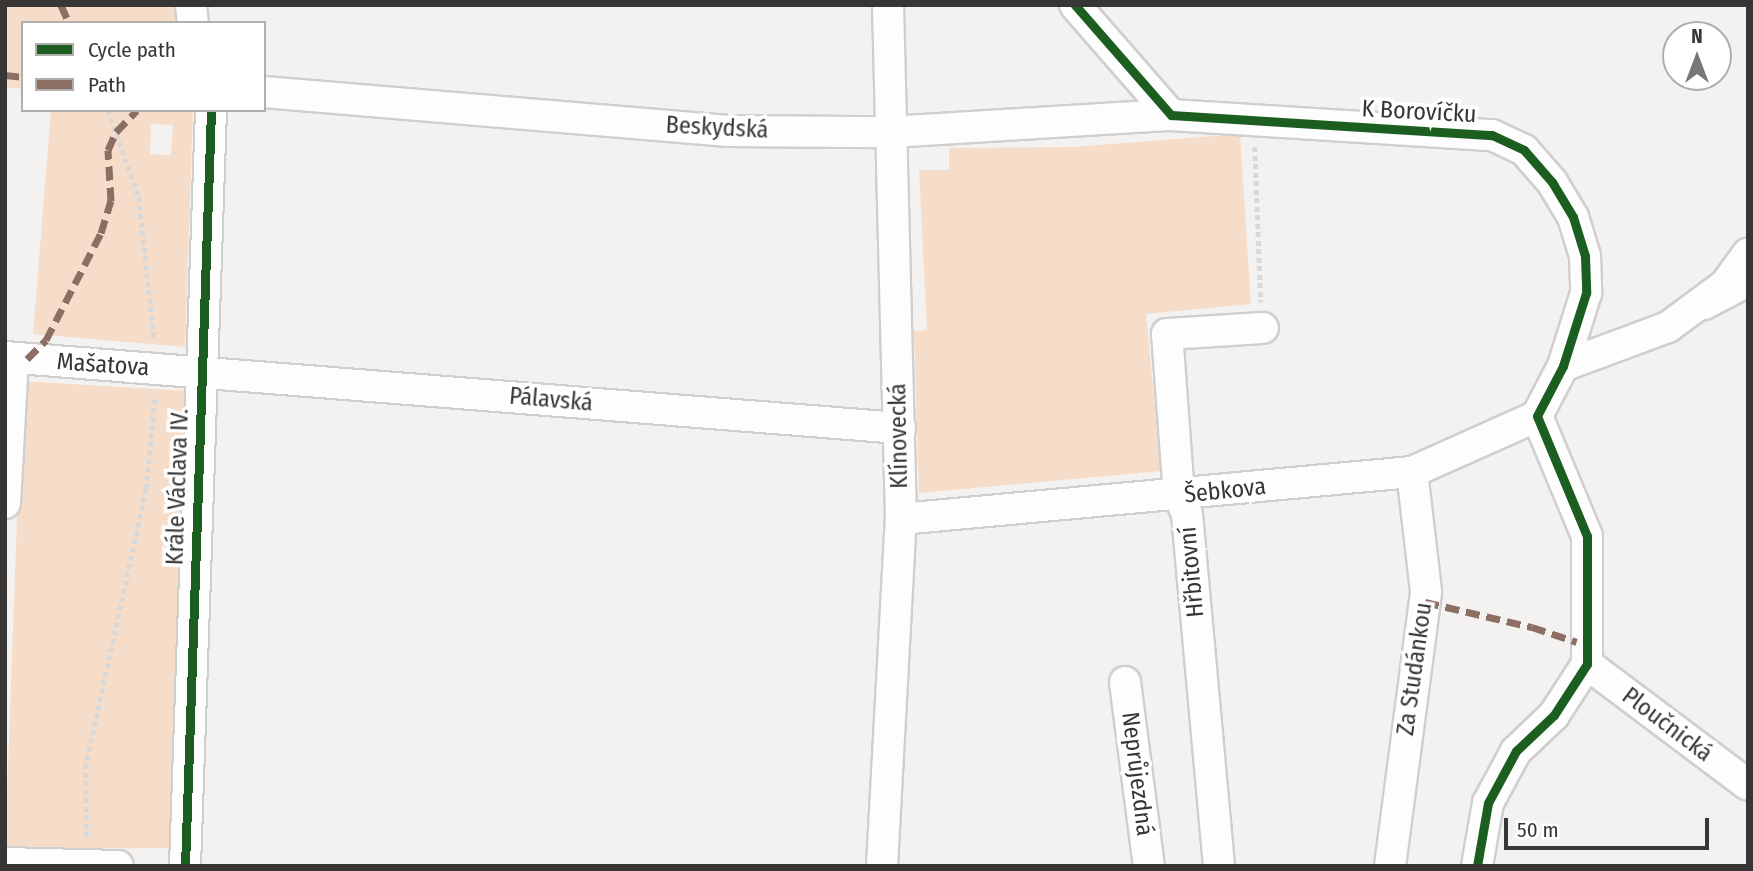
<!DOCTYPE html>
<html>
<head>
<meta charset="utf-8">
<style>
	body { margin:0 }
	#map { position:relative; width:1753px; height:871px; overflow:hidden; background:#f4f2f1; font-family:"Fira Sans Condensed",sans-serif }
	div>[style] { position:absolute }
	.green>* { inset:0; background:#f6ddc9 }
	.path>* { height:4.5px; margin-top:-2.25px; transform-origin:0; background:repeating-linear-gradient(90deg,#d9d8d8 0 5px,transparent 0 8.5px) }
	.roads { filter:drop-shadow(2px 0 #d0cfce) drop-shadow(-2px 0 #d0cfce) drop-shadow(0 2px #d0cfce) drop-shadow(0 -2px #d0cfce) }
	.lane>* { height:16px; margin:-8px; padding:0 8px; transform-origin:8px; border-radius:8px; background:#fdfdfd }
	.street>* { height:30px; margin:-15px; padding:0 15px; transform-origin:15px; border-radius:15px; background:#fdfdfd }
	.quiet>* { height:7px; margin-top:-3.5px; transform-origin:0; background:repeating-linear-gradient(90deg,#8d6e63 0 14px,transparent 0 21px) }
	.cycleway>* { height:9px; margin:-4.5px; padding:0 4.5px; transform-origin:4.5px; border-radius:4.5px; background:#1b5e20 }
	span { translate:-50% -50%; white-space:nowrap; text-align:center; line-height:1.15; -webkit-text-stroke:7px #fff; paint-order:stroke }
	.street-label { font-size:24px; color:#373635 }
	.frame { position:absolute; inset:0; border:7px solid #373635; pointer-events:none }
	.legend { position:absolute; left:21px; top:21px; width:245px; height:91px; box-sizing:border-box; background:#fff; border:2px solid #afafae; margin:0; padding:9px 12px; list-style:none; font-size:21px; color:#373635 }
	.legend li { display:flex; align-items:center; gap:14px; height:35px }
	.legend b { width:35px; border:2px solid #afafae }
	.north { position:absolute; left:1662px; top:21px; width:70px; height:70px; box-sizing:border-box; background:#fff; border:2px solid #afafae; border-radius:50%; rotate:0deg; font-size:19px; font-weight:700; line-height:28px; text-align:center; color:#373635 }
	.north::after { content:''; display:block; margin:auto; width:24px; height:32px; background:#797877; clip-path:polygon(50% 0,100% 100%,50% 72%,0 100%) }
	.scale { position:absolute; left:1504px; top:818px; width:205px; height:32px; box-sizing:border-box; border:4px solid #373635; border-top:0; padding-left:9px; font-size:21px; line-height:24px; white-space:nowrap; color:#373635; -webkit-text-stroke:5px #fff; paint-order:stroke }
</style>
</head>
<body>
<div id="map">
	<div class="green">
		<div style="clip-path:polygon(5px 5px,180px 5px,180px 23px,23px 23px,23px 89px,5px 87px)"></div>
		<div style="clip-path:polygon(evenodd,51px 110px,193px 110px,185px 347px,33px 334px,51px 110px,151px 124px,173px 125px,171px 155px,150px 154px,151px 124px)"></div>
		<div style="clip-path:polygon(1240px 134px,1251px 304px,1146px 314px,1161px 471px,919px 493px,914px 331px,927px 330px,919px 170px,949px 170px,949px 148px,1072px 147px)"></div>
		<div style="clip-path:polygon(22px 381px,188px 391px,171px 848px,5px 849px)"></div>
	</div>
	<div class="path">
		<div style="left:108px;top:110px;width:92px;rotate:70.4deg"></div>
		<div style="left:139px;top:197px;width:144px;rotate:84deg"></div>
		<div style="left:1255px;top:147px;width:155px;rotate:87.8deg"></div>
		<div style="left:86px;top:837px;width:69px;rotate:-90.8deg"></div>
		<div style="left:85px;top:768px;width:286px;rotate:-77.7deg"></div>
		<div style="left:146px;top:489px;width:95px;rotate:-84.6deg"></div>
	</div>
	<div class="roads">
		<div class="lane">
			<div style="left:1706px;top:311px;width:47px;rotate:-27.6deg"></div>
		</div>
		<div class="street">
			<div style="left:191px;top:5px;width:18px;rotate:84deg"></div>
			<div style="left:1075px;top:5px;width:146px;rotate:48.9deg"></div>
			<div style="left:1171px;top:115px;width:322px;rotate:3.6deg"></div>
			<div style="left:1492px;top:135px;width:35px;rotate:25deg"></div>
			<div style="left:1524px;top:150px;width:43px;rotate:48.8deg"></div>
			<div style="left:1552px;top:182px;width:41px;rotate:59deg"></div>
			<div style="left:1573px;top:217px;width:41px;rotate:72.9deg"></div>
			<div style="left:1585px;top:256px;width:37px;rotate:88deg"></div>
			<div style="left:1586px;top:293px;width:77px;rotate:107.5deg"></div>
			<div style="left:1563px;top:366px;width:56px;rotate:117.5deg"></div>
			<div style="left:1537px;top:416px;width:130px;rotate:67.4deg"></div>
			<div style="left:1587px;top:536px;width:128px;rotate:90deg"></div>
			<div style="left:1587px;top:664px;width:61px;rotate:122.9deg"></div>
			<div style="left:1554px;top:715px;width:52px;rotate:136.5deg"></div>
			<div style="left:1516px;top:751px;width:59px;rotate:118.3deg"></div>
			<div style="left:1488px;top:803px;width:64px;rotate:99.9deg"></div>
			<div style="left:264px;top:92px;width:466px;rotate:4.8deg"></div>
			<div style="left:728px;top:131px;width:162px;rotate:0.4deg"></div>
			<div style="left:890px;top:132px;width:282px;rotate:-3.5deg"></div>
			<div style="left:5px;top:357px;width:898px;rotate:4.54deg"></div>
			<div style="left:1563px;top:366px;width:112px;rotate:-20.4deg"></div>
			<div style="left:1668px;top:327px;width:71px;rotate:-36.4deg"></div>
			<div style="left:1725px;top:285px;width:39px;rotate:-54deg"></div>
			<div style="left:5px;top:503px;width:145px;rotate:-86.8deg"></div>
			<div style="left:901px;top:519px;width:513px;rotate:-5.26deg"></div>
			<div style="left:1412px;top:472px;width:137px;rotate:-24.1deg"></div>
			<div style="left:1587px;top:664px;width:201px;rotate:36.9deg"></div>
			<div style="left:1125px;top:682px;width:186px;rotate:82.6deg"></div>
			<div style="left:5px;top:863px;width:113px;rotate:1.5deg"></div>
			<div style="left:185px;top:866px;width:756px;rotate:-88.03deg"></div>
			<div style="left:882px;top:866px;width:348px;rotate:-86.9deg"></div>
			<div style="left:901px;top:519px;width:514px;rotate:-91.45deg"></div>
			<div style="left:1219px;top:866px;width:353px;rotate:-95.2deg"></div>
			<div style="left:1187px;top:514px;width:20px;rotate:-114deg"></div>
			<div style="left:1179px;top:496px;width:162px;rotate:-94.2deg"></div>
			<div style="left:1167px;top:334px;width:96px;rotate:-3.6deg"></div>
			<div style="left:1390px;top:866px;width:277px;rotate:-82.5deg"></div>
			<div style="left:1426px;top:591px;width:120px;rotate:-96.7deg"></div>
		</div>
	</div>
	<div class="quiet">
		<div style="left:61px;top:5px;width:20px;rotate:66deg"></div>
		<div style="left:5px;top:75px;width:18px;rotate:6deg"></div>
		<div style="left:27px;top:359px;width:27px;rotate:-45deg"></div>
		<div style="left:46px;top:340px;width:120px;rotate:-62.8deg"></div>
		<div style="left:101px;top:233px;width:34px;rotate:-73deg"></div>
		<div style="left:111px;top:201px;width:51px;rotate:-93.4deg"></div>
		<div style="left:108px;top:150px;width:20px;rotate:-66deg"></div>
		<div style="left:116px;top:132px;width:30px;rotate:-46deg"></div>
		<div style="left:1425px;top:602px;width:110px;rotate:13.2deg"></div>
		<div style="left:1532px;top:627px;width:47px;rotate:18.4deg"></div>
	</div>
	<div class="cycleway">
		<div style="left:1075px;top:5px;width:146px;rotate:48.9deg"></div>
		<div style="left:1171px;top:115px;width:322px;rotate:3.6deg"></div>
		<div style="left:1492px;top:135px;width:35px;rotate:25deg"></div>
		<div style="left:1524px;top:150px;width:43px;rotate:48.8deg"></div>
		<div style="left:1552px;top:182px;width:41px;rotate:59deg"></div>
		<div style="left:1573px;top:217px;width:41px;rotate:72.9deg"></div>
		<div style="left:1585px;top:256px;width:37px;rotate:88deg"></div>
		<div style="left:1586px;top:293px;width:77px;rotate:107.5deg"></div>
		<div style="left:1563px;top:366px;width:56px;rotate:117.5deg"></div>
		<div style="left:1537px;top:416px;width:130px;rotate:67.4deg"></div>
		<div style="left:1587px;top:536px;width:128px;rotate:90deg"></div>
		<div style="left:1587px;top:664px;width:61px;rotate:122.9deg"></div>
		<div style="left:1554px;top:715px;width:52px;rotate:136.5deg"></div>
		<div style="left:1516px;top:751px;width:59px;rotate:118.3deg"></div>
		<div style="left:1488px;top:803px;width:64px;rotate:99.9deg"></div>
		<div style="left:185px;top:866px;width:756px;rotate:-88.03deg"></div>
	</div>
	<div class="street-label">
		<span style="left:1419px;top:112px;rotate:3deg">K Borovíčku</span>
		<span style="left:717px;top:128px;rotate:3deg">Beskydská</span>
		<span style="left:103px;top:365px;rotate:4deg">Mašatova</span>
		<span style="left:551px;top:400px;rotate:5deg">Pálavská</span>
		<span style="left:899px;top:436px;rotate:-91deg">Klínovecká</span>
		<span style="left:178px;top:487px;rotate:-88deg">Krále Václava IV.</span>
		<span style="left:1225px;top:491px;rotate:-6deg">Šebkova</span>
		<span style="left:1192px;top:572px;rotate:-95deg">Hřbitovní</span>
		<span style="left:1415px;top:669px;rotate:-82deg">Za Studánkou</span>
		<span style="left:1667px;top:725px;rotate:37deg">Ploučnická</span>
		<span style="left:1137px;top:774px;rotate:83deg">Neprůjezdná</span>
	</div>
	<div class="frame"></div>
	<ul class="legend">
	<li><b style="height:9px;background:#1b5e20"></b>Cycle path</li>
	<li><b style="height:9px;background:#8d6e63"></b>Path</li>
	</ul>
	<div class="north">N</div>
	<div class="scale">50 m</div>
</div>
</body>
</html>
